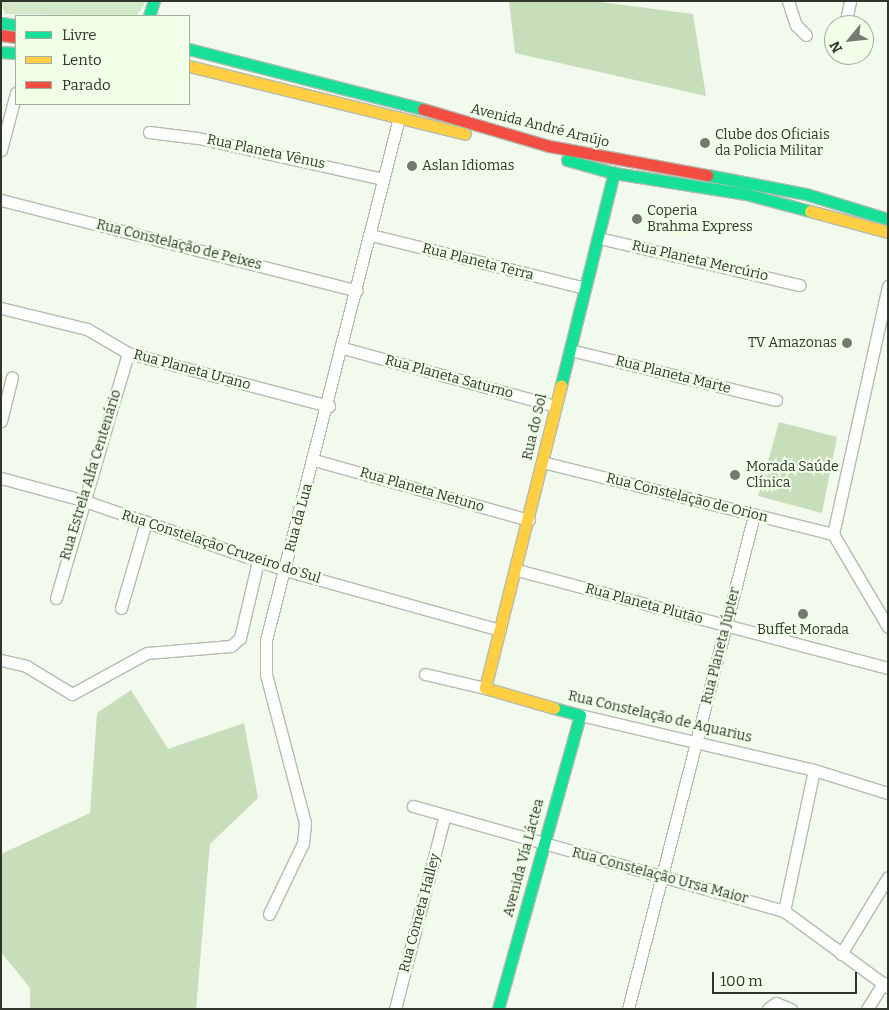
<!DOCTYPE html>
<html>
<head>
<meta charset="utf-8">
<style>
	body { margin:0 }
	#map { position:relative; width:889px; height:1010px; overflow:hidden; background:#f2faee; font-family:Bitter,serif }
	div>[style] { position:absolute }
	.green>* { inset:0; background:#d3e8c8 }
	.forest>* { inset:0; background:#c8debb }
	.roads { filter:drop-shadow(1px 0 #b4bbb0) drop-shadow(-1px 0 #b4bbb0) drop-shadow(0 1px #b4bbb0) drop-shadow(0 -1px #b4bbb0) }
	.street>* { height:11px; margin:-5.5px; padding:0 5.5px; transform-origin:5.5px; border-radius:5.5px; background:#fdfefc }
	.fast>* { height:11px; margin:-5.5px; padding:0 5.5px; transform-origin:5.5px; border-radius:5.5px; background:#16e098 }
	.slow>* { height:11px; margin:-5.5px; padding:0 5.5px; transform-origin:5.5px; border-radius:5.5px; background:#ffcf43 }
	.jam>* { height:11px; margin:-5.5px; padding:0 5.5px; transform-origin:5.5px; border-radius:5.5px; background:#f24e42 }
	.dots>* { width:14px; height:14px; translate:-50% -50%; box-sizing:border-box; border:2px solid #f1ffe9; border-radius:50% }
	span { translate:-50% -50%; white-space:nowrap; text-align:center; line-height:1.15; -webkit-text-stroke:4px #f1ffe9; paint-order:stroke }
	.street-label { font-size:14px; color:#2f362b }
	.poi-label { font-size:14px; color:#2f362b }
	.left { translate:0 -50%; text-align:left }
	.right { translate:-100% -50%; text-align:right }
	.frame { position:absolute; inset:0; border:2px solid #2f362b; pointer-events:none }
	.legend { position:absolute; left:15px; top:15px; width:175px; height:90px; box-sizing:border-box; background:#f1ffe9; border:1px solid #a3af9d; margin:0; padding:6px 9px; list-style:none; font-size:15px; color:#2f362b }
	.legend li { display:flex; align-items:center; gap:10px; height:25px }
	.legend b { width:25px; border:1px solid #a3af9d }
	.north { position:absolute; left:824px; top:15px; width:50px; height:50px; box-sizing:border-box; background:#f1ffe9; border:1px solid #a3af9d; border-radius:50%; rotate:242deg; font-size:14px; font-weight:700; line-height:20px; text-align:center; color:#2f362b }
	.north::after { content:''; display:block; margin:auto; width:18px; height:22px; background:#737b6f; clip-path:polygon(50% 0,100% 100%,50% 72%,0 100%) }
	.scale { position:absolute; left:712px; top:972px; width:145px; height:22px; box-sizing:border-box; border:2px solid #2f362b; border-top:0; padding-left:6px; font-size:15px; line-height:18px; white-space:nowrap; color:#2f362b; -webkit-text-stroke:4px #f1ffe9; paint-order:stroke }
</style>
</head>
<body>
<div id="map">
	<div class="green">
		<div style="clip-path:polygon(1px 1px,146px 1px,137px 16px,5px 14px)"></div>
	</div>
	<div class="forest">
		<div style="clip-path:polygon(509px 1px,593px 1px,693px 14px,706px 96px,515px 53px)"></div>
		<div style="clip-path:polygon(779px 422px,837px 437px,822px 513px,758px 496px)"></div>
		<div style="clip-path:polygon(131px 690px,168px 749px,244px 723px,258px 798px,210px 844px,196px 1009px,30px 1009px,30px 988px,1px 952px,1px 854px,90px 813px,97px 713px)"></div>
	</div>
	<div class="roads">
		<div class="street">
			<div style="left:788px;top:1px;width:25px;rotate:72deg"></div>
			<div style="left:796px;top:25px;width:14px;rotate:45deg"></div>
			<div style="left:845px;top:25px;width:25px;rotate:-78deg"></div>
			<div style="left:149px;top:132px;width:49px;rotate:7deg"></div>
			<div style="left:198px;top:138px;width:189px;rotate:12.5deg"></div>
			<div style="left:1px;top:150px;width:59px;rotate:-75.3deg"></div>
			<div style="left:1px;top:200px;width:367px;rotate:14.3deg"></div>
			<div style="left:371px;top:235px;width:220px;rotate:13.9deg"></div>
			<div style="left:599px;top:238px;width:206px;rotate:13.2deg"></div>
			<div style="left:888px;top:286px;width:254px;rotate:102.5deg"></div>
			<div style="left:833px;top:534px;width:108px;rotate:59.4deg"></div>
			<div style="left:1px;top:308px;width:89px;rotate:13.7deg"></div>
			<div style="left:87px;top:329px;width:48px;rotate:30.3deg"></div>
			<div style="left:128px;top:353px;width:208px;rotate:14.8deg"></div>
			<div style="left:343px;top:348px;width:220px;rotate:15.3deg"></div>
			<div style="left:570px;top:350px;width:212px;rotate:13.6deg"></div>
			<div style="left:1px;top:421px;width:45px;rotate:-76deg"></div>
			<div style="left:314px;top:460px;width:223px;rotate:15.6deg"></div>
			<div style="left:542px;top:462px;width:300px;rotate:13.9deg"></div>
			<div style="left:1px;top:478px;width:84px;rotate:15.2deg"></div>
			<div style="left:82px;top:500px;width:215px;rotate:19deg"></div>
			<div style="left:285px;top:570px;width:223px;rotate:15.6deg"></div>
			<div style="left:517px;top:570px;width:384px;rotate:14.8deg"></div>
			<div style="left:56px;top:598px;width:255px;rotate:-73.6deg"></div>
			<div style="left:121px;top:608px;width:90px;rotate:-73.8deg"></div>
			<div style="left:1px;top:660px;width:26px;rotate:13deg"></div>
			<div style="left:26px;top:666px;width:54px;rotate:31.3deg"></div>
			<div style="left:72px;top:694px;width:85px;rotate:-28.7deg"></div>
			<div style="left:147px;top:653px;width:84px;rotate:-4.8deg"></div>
			<div style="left:231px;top:646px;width:12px;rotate:-42deg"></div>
			<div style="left:240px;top:638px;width:79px;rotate:-76.8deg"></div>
			<div style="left:425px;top:674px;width:62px;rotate:13.1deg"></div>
			<div style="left:580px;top:715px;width:240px;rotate:13.2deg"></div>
			<div style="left:814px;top:770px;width:77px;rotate:17.3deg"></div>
			<div style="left:413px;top:806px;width:386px;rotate:15.8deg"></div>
			<div style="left:784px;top:911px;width:129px;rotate:36.2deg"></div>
			<div style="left:784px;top:911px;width:144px;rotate:-78deg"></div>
			<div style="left:269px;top:914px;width:79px;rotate:-64.4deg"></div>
			<div style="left:303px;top:843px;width:20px;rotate:-84deg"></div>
			<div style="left:305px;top:823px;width:154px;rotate:-104.7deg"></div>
			<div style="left:266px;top:674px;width:34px;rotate:-90deg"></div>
			<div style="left:266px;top:640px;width:539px;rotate:-75.71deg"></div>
			<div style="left:841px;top:954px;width:90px;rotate:-58.6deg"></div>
			<div style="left:395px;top:1009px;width:197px;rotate:-75.6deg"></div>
			<div style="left:628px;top:1009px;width:510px;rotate:-75.69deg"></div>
			<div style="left:768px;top:1009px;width:10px;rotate:-37deg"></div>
			<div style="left:776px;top:1003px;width:16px;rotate:22deg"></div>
			<div style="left:867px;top:1009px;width:31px;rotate:-58deg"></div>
		</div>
		<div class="fast">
			<div style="left:149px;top:16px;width:16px;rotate:-72deg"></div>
			<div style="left:1px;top:23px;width:15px;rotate:8deg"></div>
			<div style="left:189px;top:49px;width:242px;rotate:14.4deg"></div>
			<div style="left:1px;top:52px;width:15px;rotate:4deg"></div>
			<div style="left:567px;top:160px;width:49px;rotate:15.5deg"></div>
			<div style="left:614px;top:173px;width:134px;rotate:9deg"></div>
			<div style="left:746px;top:194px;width:66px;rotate:14.9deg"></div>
			<div style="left:707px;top:175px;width:101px;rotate:10.9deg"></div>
			<div style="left:806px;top:194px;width:86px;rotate:17deg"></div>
			<div style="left:561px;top:385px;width:219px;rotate:-76deg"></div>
			<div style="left:498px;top:1009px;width:305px;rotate:-74.4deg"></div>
			<div style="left:580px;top:715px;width:27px;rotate:-165deg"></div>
		</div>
		<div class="slow">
			<div style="left:189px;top:66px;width:284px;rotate:13.8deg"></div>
			<div style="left:810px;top:211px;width:81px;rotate:15.1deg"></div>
			<div style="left:554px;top:708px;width:72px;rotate:-163.8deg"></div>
			<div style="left:485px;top:688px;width:312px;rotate:-75.9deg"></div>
		</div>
		<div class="jam">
			<div style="left:1px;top:35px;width:15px;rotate:8deg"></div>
			<div style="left:423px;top:109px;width:131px;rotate:16.4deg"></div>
			<div style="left:549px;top:146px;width:161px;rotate:10.4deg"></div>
		</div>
	</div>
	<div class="dots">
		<div style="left:705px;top:143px;background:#737b6f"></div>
		<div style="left:412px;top:166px;background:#737b6f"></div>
		<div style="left:637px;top:219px;background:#737b6f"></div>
		<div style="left:847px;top:343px;background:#737b6f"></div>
		<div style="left:735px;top:475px;background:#737b6f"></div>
		<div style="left:803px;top:614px;background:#737b6f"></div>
	</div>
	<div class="street-label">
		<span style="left:540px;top:126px;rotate:14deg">Avenida André Araújo</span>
		<span style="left:266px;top:152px;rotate:12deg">Rua Planeta Vênus</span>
		<span style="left:179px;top:245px;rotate:14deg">Rua Constelação de Peixes</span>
		<span style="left:700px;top:261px;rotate:13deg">Rua Planeta Mercúrio</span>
		<span style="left:478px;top:262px;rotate:14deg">Rua Planeta Terra</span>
		<span style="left:192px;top:370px;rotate:15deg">Rua Planeta Urano</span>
		<span style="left:673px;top:375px;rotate:14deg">Rua Planeta Marte</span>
		<span style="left:449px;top:377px;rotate:15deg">Rua Planeta Saturno</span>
		<span style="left:535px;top:427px;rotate:-77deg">Rua do Sol</span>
		<span style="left:91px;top:475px;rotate:-73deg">Rua Estrela Alfa Centenário</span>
		<span style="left:422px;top:490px;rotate:16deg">Rua Planeta Netuno</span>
		<span style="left:687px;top:498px;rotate:14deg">Rua Constelação de Orion</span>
		<span style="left:299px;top:518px;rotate:-75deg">Rua da Lua</span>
		<span style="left:221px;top:547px;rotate:18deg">Rua Constelação Cruzeiro do Sul</span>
		<span style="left:644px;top:604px;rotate:15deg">Rua Planeta Plutão</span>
		<span style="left:721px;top:646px;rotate:-76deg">Rua Planeta Júpter</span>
		<span style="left:660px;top:717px;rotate:13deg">Rua Constelação de Aquarius</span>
		<span style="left:524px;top:858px;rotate:-75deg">Avenida Vía Láctea</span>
		<span style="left:660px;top:876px;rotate:15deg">Rua Constelação Ursa Maior</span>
		<span style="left:420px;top:913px;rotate:-75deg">Rua Cometa Halley</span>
	</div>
	<div class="poi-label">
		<span class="left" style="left:715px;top:143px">Clube dos Oficiais<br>da Policia Militar</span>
		<span class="left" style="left:422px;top:166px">Aslan Idiomas</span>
		<span class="left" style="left:647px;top:219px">Coperia<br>Brahma Express</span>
		<span class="right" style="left:837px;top:343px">TV Amazonas</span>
		<span class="left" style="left:746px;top:475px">Morada Saúde<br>Clínica</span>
		<span style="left:803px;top:630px">Buffet Morada</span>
	</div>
	<div class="frame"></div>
	<ul class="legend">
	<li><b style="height:6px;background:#16e098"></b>Livre</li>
	<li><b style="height:6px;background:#ffcf43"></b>Lento</li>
	<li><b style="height:6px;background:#f24e42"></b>Parado</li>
	</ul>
	<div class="north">N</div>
	<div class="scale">100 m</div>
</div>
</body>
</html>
